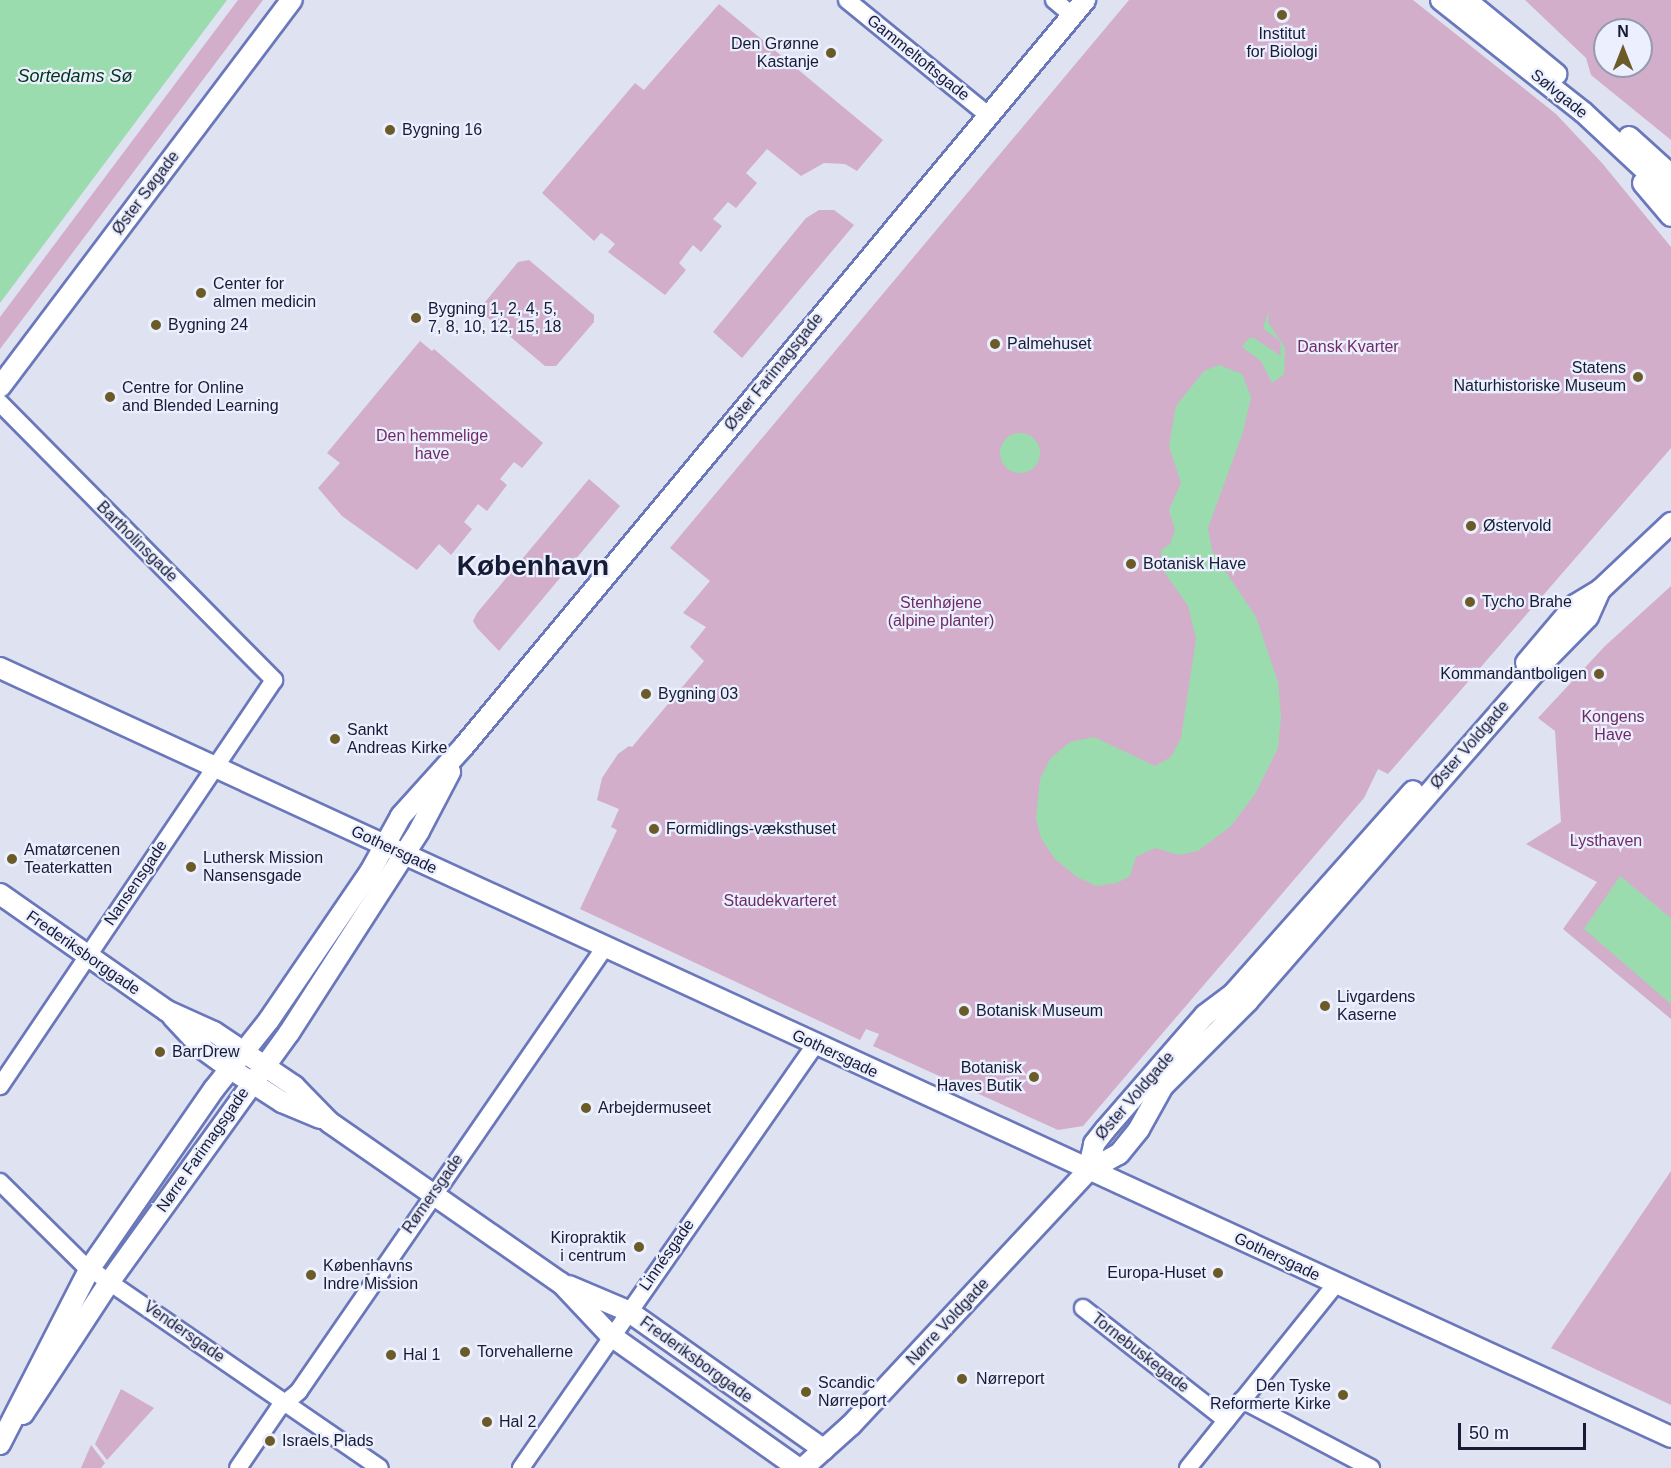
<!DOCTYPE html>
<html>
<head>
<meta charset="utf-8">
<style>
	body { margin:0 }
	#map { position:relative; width:1671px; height:1468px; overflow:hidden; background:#dee2f1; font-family:Helvetica,sans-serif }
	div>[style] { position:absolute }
	.green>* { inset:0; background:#d2aeca }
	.water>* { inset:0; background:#9bdcae }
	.round { border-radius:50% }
	.roads { filter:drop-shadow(2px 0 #6a78bb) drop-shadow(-2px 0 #6a78bb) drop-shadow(0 2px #6a78bb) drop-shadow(0 -2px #6a78bb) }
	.minor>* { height:16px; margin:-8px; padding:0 8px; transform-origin:8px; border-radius:8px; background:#fff }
	.tertiary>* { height:20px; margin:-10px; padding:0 10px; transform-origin:10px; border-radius:10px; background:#fff }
	.dots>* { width:16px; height:16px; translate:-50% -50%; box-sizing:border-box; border:3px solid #ebeffe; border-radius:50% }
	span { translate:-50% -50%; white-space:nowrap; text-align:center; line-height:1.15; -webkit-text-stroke:4.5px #ebeffe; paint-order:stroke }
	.poi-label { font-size:16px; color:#161b36 }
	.right { translate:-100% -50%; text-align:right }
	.left { translate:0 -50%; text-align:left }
	.street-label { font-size:16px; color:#161b36 }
	.park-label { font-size:16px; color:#6f2b66 }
	.water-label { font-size:18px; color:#013619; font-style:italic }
	.town-label { font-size:28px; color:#161b36; font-weight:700 }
	.north { position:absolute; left:1593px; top:18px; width:60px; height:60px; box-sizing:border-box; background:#ebeffe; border:2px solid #969aae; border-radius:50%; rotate:0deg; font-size:16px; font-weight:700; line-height:24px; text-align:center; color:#161b36 }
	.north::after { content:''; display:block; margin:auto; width:21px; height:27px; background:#6a5b28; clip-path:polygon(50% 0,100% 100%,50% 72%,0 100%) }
	.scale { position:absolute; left:1458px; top:1423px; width:128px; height:27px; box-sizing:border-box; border:3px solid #161b36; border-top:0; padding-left:8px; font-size:18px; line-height:21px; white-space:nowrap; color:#161b36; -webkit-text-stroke:4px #ebeffe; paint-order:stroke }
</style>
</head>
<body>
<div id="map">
	<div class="green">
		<div style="clip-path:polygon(238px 0,263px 0,0 349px,0 317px)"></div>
		<div style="clip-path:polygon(1129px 0,1413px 0,1556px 114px,1602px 163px,1671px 247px,1671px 448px,1388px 774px,1378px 769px,1364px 798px,1083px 1126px,1058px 1130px,873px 1046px,879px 1034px,866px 1029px,860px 1040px,580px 909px,617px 830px,611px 827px,619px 809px,597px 800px,602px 778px,618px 754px,629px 746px,632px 747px,704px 661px,690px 647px,706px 627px,683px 613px,710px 581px,670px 548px)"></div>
		<div style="clip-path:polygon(evenodd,1525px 0,1671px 0,1671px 140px,1591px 75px,1586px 58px,1525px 0,1605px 30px,1641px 30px,1641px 66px,1605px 66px,1605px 30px)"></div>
		<div style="clip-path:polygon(719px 4px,883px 140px,857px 171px,845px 164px,824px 163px,801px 176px,767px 149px,746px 173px,757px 183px,736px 208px,728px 202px,713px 219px,722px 226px,701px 252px,693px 245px,679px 263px,686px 270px,665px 295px,608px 252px,615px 244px,608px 238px,601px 233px,594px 241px,542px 193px,635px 83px,644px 90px)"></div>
		<div style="clip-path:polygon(819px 210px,834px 210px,854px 225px,742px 358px,713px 332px,806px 218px)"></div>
		<div style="clip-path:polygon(529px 260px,594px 315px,594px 322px,556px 366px,545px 366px,481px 312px,481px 307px,518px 262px)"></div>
		<div style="clip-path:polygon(420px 341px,432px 351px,434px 349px,543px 443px,522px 468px,514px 462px,500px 479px,507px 485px,487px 511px,478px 504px,464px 522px,472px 529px,451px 555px,439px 544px,417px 570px,342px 516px,318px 488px,340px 463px,327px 453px)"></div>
		<div style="clip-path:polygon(589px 479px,620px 506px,499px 651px,477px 628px,473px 621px,477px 613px)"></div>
		<div style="clip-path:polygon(1671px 586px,1671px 1019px,1563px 929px,1597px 882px,1526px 844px,1561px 822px,1555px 731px,1538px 718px,1605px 646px)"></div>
		<div style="clip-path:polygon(1671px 1171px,1671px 1405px,1551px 1348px)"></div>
		<div style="clip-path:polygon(121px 1389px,154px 1408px,107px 1460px,95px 1444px)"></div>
		<div style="clip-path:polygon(91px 1445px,105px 1463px,101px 1468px,81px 1468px)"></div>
	</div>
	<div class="water">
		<div style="clip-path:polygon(0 0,227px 0,0 303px)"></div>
		<div style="clip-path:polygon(1269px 310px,1268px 322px,1285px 348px,1284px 374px,1272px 383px,1261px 361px,1242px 347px,1249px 338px,1254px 338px,1281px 356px,1280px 341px,1263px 328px)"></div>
		<div style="clip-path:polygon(1219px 365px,1242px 374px,1251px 397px,1243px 432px,1208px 528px,1212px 551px,1256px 617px,1278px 682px,1281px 717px,1278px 748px,1255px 794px,1231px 826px,1198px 851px,1179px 855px,1155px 848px,1136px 857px,1130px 876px,1117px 883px,1096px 886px,1077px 877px,1055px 859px,1041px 838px,1036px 818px,1040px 779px,1050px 759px,1070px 742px,1094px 737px,1155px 766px,1171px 757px,1181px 738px,1196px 639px,1188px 606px,1163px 570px,1161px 550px,1170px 544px,1175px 530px,1169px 510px,1181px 483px,1169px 446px,1176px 406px,1204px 371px)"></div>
		<div class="round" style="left:1000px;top:433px;width:40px;height:40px"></div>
		<div style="clip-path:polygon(1620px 876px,1671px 918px,1671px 1004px,1584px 929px)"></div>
	</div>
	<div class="roads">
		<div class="minor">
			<div style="left:847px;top:0;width:183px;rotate:39.2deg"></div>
			<div style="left:1054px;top:0;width:25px;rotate:40deg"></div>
			<div style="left:0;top:403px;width:390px;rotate:45.3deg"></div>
			<div style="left:274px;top:680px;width:490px;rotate:124deg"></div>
			<div style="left:0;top:1182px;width:117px;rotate:44.7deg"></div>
			<div style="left:83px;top:1264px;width:360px;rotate:34.5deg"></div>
			<div style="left:1083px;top:1308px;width:182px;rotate:38.1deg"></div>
			<div style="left:1242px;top:1400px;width:146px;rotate:27.8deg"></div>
			<div style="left:238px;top:1468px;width:73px;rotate:-55.7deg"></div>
			<div style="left:279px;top:1408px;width:26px;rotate:-40deg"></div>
			<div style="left:299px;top:1391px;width:539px;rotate:-55.43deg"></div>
			<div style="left:521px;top:1468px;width:515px;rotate:-55.2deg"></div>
			<div style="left:1188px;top:1468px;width:236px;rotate:-51.2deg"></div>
		</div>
		<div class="tertiary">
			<div style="left:1441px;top:0;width:181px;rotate:38.3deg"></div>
			<div style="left:1583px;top:112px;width:120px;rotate:43deg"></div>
			<div style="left:1466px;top:0;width:117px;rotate:39.4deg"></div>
			<div style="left:1629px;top:137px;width:57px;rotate:42.1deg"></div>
			<div style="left:1643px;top:183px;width:43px;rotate:49.7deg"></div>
			<div style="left:0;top:387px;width:485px;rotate:-53deg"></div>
			<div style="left:1526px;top:663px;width:76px;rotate:-49.8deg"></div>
			<div style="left:1575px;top:605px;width:29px;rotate:-31deg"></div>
			<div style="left:1600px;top:590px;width:98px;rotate:-43.3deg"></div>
			<div style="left:0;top:668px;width:1839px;rotate:24.71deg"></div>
			<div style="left:0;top:894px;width:204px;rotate:35deg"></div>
			<div style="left:167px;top:1011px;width:51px;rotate:24.1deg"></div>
			<div style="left:214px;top:1032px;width:97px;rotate:34deg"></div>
			<div style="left:294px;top:1086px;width:50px;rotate:45.8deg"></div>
			<div style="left:329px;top:1122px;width:282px;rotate:34.8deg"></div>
			<div style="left:561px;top:1283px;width:71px;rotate:46.7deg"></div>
			<div style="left:610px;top:1335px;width:230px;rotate:35.3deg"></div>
			<div style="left:173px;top:1017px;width:44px;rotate:46.8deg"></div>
			<div style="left:203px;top:1049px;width:34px;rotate:36deg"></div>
			<div style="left:231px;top:1069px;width:61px;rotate:32.9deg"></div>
			<div style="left:282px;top:1102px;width:41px;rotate:22.8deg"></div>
			<div style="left:1088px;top:1171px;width:28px;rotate:-77deg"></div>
			<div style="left:1094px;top:1144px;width:18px;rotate:-52deg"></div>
			<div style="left:1105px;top:1130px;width:152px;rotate:-49deg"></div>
			<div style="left:1205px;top:1015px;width:35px;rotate:-37deg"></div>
			<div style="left:1233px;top:994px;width:271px;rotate:-48.4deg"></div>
			<div style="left:569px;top:1286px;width:64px;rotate:23deg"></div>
			<div style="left:628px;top:1311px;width:240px;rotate:35.3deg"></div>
			<div style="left:23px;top:1414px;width:159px;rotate:-56.8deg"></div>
			<div style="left:110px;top:1281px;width:306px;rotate:-54.2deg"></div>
			<div style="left:289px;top:1033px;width:240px;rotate:-57.2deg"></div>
			<div style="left:419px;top:831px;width:67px;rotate:-62.3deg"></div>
			<div style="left:0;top:1444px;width:198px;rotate:-62.9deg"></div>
			<div style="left:90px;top:1268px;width:218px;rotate:-55.3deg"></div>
			<div style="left:214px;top:1089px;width:88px;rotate:-51.4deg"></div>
			<div style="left:269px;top:1020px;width:179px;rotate:-55.7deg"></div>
			<div style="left:370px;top:872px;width:64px;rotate:-61deg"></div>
			<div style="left:401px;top:816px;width:94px;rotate:-48deg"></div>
			<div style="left:464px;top:746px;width:971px;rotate:-50.22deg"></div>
			<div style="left:803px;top:1468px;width:64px;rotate:-41.9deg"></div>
			<div style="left:851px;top:1425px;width:347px;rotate:-47deg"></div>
			<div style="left:1088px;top:1171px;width:35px;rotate:-29deg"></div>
			<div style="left:1119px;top:1154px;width:32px;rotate:-51deg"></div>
			<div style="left:1139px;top:1129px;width:49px;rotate:-60.8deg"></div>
			<div style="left:1163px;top:1086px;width:120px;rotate:-45deg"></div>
			<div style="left:1248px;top:1001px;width:442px;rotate:-48.9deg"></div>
			<div style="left:1538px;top:668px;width:71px;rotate:-45.6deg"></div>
			<div style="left:1588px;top:617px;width:30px;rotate:-66deg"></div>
		</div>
	</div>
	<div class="dots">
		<div style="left:1282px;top:15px;background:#6a5b28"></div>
		<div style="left:831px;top:53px;background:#6a5b28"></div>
		<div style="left:390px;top:130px;background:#6a5b28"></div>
		<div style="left:201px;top:293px;background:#6a5b28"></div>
		<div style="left:416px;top:318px;background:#6a5b28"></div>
		<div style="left:156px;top:325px;background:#6a5b28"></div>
		<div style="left:995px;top:344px;background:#6a5b28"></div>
		<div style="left:1638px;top:377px;background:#6a5b28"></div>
		<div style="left:110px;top:397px;background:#6a5b28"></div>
		<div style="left:1471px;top:526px;background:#6a5b28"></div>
		<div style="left:1131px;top:564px;background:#6a5b28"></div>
		<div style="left:1470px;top:602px;background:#6a5b28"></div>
		<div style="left:1599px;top:674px;background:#6a5b28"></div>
		<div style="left:646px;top:694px;background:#6a5b28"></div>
		<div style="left:335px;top:739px;background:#6a5b28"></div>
		<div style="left:654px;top:829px;background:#6a5b28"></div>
		<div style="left:12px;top:859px;background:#6a5b28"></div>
		<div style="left:191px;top:867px;background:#6a5b28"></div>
		<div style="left:1325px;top:1006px;background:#6a5b28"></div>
		<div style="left:964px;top:1011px;background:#6a5b28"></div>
		<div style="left:160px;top:1052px;background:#6a5b28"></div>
		<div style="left:1034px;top:1077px;background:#6a5b28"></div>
		<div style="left:586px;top:1108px;background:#6a5b28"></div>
		<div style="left:639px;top:1247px;background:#6a5b28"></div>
		<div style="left:1218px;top:1273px;background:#6a5b28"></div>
		<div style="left:311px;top:1275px;background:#6a5b28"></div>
		<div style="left:465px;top:1352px;background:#6a5b28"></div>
		<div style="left:391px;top:1355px;background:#6a5b28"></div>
		<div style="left:962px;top:1379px;background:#6a5b28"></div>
		<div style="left:806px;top:1392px;background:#6a5b28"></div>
		<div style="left:1343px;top:1395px;background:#6a5b28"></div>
		<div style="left:487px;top:1422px;background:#6a5b28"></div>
		<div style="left:270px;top:1441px;background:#6a5b28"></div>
	</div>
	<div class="poi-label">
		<span style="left:1282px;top:43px">Institut<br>for Biologi</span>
		<span class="right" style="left:819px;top:53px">Den Grønne<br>Kastanje</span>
		<span class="left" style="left:402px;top:130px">Bygning 16</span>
		<span class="left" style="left:213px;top:293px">Center for<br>almen medicin</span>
		<span class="left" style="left:428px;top:318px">Bygning 1, 2, 4, 5,<br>7, 8, 10, 12, 15, 18</span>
		<span class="left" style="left:168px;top:325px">Bygning 24</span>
		<span class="left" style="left:1007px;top:344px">Palmehuset</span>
		<span class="right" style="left:1626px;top:377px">Statens<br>Naturhistoriske Museum</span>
		<span class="left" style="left:122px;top:397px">Centre for Online<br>and Blended Learning</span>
		<span class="left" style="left:1483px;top:526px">Østervold</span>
		<span class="left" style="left:1143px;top:564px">Botanisk Have</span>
		<span class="left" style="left:1482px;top:602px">Tycho Brahe</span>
		<span class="right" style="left:1587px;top:674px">Kommandantboligen</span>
		<span class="left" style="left:658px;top:694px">Bygning 03</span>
		<span class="left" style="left:347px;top:739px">Sankt<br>Andreas Kirke</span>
		<span class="left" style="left:666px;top:829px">Formidlings-væksthuset</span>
		<span class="left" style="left:24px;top:859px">Amatørcenen<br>Teaterkatten</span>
		<span class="left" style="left:203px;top:867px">Luthersk Mission<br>Nansensgade</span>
		<span class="left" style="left:1337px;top:1006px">Livgardens<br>Kaserne</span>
		<span class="left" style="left:976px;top:1011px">Botanisk Museum</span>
		<span class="left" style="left:172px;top:1052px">BarrDrew</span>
		<span class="right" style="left:1022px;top:1077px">Botanisk<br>Haves Butik</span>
		<span class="left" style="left:598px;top:1108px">Arbejdermuseet</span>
		<span class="right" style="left:626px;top:1247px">Kiropraktik<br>i centrum</span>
		<span class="left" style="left:323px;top:1275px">Københavns<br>Indre Mission</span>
		<span class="right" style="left:1206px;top:1273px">Europa-Huset</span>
		<span class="left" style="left:477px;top:1352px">Torvehallerne</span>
		<span class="left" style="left:403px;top:1355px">Hal 1</span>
		<span class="left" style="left:976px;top:1379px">Nørreport</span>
		<span class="left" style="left:818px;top:1392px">Scandic<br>Nørreport</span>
		<span class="right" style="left:1331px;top:1395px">Den Tyske<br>Reformerte Kirke</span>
		<span class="left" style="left:499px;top:1422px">Hal 2</span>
		<span class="left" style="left:282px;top:1441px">Israels Plads</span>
	</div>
	<div class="street-label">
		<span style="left:918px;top:58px;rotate:39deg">Gammeltoftsgade</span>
		<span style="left:1559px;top:94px;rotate:39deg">Sølvgade</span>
		<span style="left:146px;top:193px;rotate:-53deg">Øster Søgade</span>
		<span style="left:774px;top:372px;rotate:-51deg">Øster Farimagsgade</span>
		<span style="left:137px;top:542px;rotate:45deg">Bartholinsgade</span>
		<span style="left:1470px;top:745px;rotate:-49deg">Øster Voldgade</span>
		<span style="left:394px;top:850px;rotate:25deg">Gothersgade</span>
		<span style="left:136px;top:883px;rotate:-56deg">Nansensgade</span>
		<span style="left:83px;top:953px;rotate:35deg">Frederiksborggade</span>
		<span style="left:835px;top:1054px;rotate:25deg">Gothersgade</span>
		<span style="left:1135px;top:1096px;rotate:-49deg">Øster Voldgade</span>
		<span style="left:203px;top:1150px;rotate:-55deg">Nørre Farimagsgade</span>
		<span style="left:433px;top:1194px;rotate:-55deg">Rømersgade</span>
		<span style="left:667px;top:1255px;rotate:-55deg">Linnésgade</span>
		<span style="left:1277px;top:1257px;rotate:25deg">Gothersgade</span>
		<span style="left:948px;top:1322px;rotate:-47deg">Nørre Voldgade</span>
		<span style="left:184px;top:1332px;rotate:35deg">Vendersgade</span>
		<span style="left:1140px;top:1353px;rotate:38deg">Tornebuskegade</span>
		<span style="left:696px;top:1360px;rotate:36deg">Frederiksborggade</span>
	</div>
	<div class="park-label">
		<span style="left:1348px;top:347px">Dansk Kvarter</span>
		<span style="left:432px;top:445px">Den hemmelige<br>have</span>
		<span style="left:941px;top:612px">Stenhøjene<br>(alpine planter)</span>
		<span style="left:1613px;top:726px">Kongens<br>Have</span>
		<span style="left:1606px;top:841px">Lysthaven</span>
		<span style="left:780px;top:901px">Staudekvarteret</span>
	</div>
	<div class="water-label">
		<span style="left:75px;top:76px">Sortedams Sø</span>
	</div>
	<div class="town-label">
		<span style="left:533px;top:566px">København</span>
	</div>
	<div class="north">N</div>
	<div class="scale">50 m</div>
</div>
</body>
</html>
